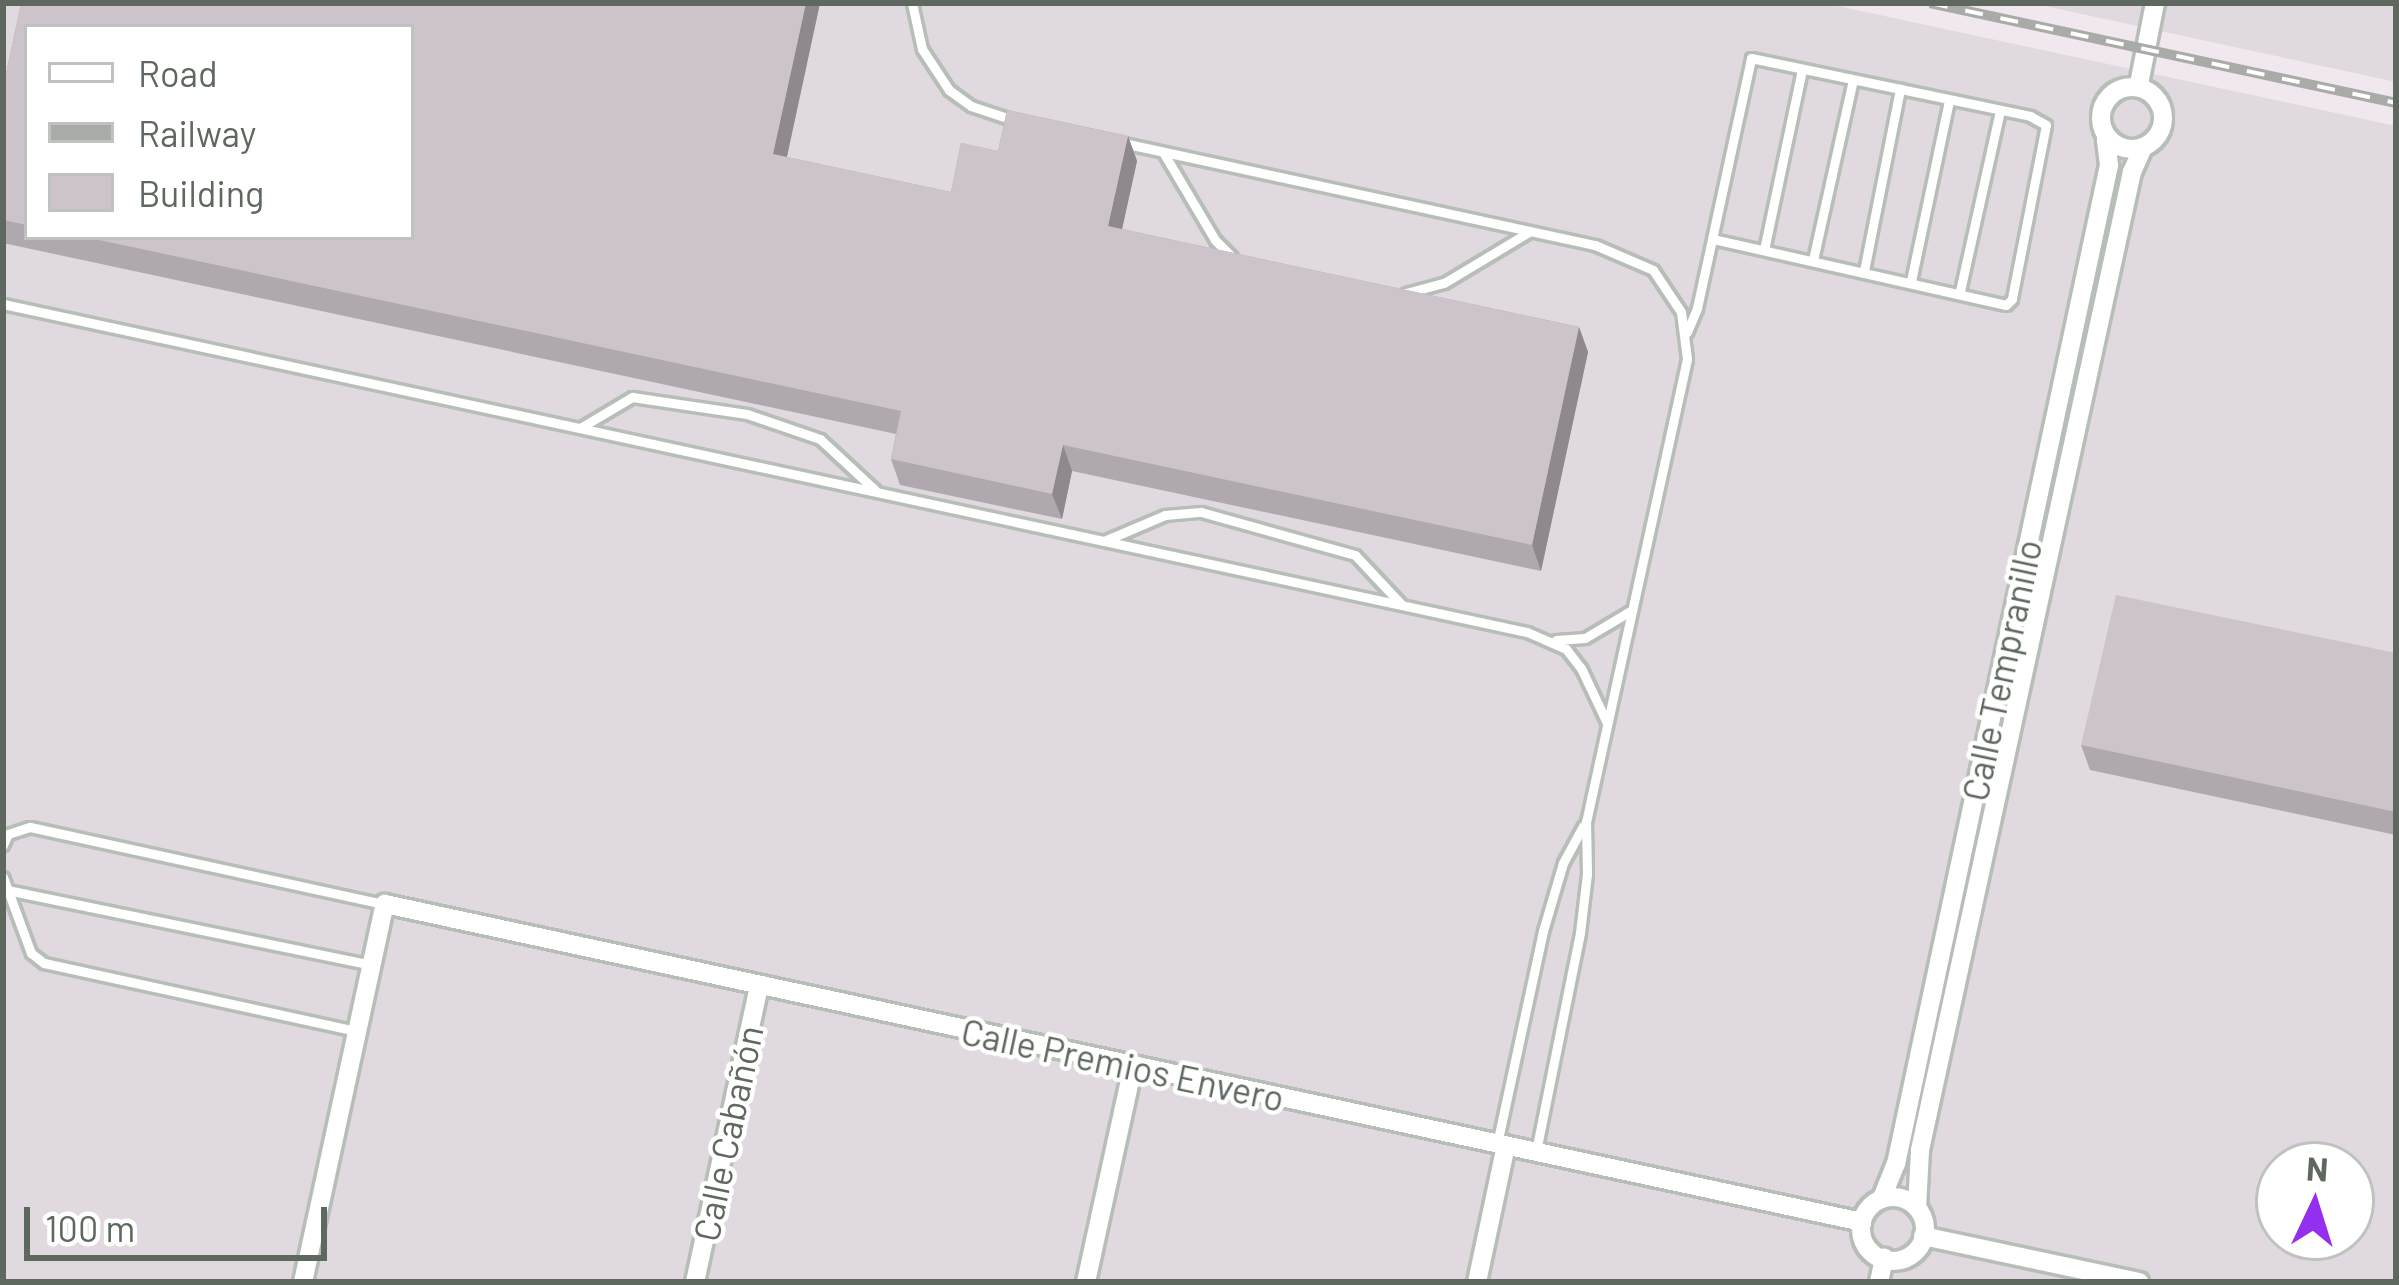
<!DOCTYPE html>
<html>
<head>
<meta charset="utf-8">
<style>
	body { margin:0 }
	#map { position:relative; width:2399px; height:1285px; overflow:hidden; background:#f1e7ef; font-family:Barlow,sans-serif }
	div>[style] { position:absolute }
	.industrial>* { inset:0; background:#e0d9df }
	.roads { filter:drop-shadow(3px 0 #b7beb7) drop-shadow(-3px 0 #b7beb7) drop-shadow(0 3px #b7beb7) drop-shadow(0 -3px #b7beb7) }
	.lane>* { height:9px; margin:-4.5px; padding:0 4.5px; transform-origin:4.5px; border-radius:4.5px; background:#fff }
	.street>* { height:18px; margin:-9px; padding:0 9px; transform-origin:9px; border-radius:9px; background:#fff }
	.street>.ring { margin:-9px; padding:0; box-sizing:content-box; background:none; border:18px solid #fff; border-radius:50% }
	.rail>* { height:10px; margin-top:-5px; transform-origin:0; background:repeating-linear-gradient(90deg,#fff 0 18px,#a8aba8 0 36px); box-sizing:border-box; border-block:3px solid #a8aba8 }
	.wall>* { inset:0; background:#afa8af }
	.shaded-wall>* { inset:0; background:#8f888e }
	.building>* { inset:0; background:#ccc3cb }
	span { translate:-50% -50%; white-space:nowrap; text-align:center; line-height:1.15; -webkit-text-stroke:9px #fff; paint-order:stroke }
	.street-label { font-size:36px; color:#5e685e }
	.frame { position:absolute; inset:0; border:6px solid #5e685e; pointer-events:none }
	.legend { position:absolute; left:24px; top:24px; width:390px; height:216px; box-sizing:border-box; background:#fff; border:3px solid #bfc3bf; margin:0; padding:15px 21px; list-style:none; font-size:36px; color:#5e685e }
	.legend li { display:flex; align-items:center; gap:24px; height:60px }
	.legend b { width:60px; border:3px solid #bfc3bf }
	.north { position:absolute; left:2255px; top:1141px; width:120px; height:120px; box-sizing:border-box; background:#fff; border:3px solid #bfc3bf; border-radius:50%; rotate:4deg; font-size:33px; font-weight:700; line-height:48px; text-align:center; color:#5e685e }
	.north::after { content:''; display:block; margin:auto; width:42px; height:54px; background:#942fef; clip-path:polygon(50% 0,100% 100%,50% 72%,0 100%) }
	.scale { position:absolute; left:24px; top:1207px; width:303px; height:54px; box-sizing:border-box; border:6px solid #5e685e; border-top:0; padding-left:15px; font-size:36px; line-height:42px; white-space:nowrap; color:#5e685e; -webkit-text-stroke:9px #fff; paint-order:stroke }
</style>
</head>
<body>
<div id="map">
	<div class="industrial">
		<div style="clip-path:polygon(evenodd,3px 3px,1824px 3px,2396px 126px,2396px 1282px,4px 1282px,3px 3px,27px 27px,411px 27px,411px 237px,27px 237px,27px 27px,3px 3px,2279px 1165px,2351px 1165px,2351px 1237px,2279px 1237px,2279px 1165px)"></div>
		<div style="clip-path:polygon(2031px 3px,2396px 3px,2396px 82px)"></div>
	</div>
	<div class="roads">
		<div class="lane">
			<div style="left:912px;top:3px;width:47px;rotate:77.7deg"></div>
			<div style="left:922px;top:49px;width:49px;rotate:56.6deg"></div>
			<div style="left:949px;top:90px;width:27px;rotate:36deg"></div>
			<div style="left:971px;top:106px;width:44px;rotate:18.4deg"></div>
			<div style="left:1123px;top:143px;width:483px;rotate:12.2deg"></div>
			<div style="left:1595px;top:245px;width:63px;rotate:23.3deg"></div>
			<div style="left:1653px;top:270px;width:50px;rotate:56.3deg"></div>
			<div style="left:1681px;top:312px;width:47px;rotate:82.7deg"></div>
			<div style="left:1687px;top:359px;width:473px;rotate:102.3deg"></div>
			<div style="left:1586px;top:821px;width:53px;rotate:88.9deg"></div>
			<div style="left:1587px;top:874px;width:59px;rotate:96.8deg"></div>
			<div style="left:1580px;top:933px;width:223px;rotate:101.4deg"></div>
			<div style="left:1163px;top:152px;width:102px;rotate:59.4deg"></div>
			<div style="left:1215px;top:240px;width:24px;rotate:45deg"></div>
			<div style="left:1764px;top:250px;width:185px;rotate:-78.1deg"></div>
			<div style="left:1813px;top:260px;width:184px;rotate:-77.5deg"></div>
			<div style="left:1864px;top:271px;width:186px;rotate:-78.8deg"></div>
			<div style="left:1911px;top:281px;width:185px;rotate:-78.1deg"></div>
			<div style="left:1960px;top:291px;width:185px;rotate:-77.5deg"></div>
			<div style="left:1406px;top:293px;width:39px;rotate:-15deg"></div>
			<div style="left:1444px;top:283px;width:99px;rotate:-31deg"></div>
			<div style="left:3px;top:304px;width:1559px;rotate:12.15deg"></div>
			<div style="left:1527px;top:632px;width:43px;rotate:23.6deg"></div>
			<div style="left:1566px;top:649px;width:24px;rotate:52deg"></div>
			<div style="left:1581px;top:668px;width:61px;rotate:64.7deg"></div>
			<div style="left:1687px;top:332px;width:26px;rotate:-67deg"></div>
			<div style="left:1697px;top:308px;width:71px;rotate:-77.7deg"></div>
			<div style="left:1712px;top:239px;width:185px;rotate:-77.8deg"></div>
			<div style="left:1751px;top:58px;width:285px;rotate:11.7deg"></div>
			<div style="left:2030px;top:116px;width:18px;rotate:29deg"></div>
			<div style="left:2046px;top:125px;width:177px;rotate:101.1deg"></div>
			<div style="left:2012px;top:299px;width:8px;rotate:135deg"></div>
			<div style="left:2006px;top:305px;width:301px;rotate:-167.3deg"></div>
			<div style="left:580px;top:428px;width:61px;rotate:-30.8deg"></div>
			<div style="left:632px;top:397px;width:116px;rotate:8.4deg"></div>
			<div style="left:747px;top:414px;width:77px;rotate:18.9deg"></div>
			<div style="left:820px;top:439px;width:75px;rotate:42.8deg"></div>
			<div style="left:1104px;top:541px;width:66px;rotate:-23.1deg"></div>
			<div style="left:1165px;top:515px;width:36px;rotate:-5deg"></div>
			<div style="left:1201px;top:512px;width:160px;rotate:15.6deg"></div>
			<div style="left:1355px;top:555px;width:67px;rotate:46.8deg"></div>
			<div style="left:1556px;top:640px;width:29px;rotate:-4deg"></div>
			<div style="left:1585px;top:638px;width:55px;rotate:-30.8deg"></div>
			<div style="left:3px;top:845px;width:12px;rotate:-66deg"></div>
			<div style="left:8px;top:834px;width:23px;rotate:-18deg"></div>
			<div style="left:30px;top:827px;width:361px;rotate:12.3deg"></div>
			<div style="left:3px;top:877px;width:81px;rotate:69.8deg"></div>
			<div style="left:31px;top:953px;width:16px;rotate:38deg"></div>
			<div style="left:44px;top:963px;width:320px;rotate:12.3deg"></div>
			<div style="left:7px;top:890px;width:372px;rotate:11.6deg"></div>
			<div style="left:1497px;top:1144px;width:218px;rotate:-77.8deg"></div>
			<div style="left:1543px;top:931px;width:71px;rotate:-73.6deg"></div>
			<div style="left:1563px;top:863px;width:42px;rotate:-61.6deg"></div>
		</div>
		<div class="street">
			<div style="left:2139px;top:84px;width:83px;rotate:-78.8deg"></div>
			<div class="ring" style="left:2101px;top:87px;width:44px;height:44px"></div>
			<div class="ring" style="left:1861px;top:1197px;width:46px;height:46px"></div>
			<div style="left:1882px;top:1198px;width:37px;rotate:-68deg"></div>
			<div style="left:1896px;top:1164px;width:1021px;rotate:-77.96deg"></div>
			<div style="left:2109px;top:165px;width:26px;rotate:-97deg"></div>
			<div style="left:1917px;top:1208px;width:58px;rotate:-87deg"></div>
			<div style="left:1920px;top:1150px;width:1001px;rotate:-77.77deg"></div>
			<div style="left:2132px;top:172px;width:24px;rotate:-66deg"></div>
			<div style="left:1923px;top:1236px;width:221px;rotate:12deg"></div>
			<div style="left:303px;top:1282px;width:387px;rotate:-77.8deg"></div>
			<div style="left:385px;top:904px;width:1511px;rotate:12.15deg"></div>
			<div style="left:695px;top:1282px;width:304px;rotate:-77.8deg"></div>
			<div style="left:1086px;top:1282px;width:221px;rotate:-77.7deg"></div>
			<div style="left:1477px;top:1282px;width:139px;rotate:-78deg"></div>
			<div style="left:1879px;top:1282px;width:25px;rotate:-78deg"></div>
		</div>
	</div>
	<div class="rail">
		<div style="left:1930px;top:3px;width:477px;rotate:12.1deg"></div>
	</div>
	<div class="wall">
		<div style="clip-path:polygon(evenodd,21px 3px,820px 3px,787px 157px,951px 192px,961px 143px,998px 151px,1007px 110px,1128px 136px,1137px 161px,1122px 229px,1579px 327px,1588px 352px,1541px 571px,1072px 471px,1062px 519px,900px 485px,891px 459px,896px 434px,3px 243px,3px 88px,21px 3px,27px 27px,411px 27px,411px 237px,27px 237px,27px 27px)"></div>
		<div style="clip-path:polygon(2396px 653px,2396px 835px,2090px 770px,2081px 745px)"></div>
	</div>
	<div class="shaded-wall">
		<div style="clip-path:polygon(806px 3px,820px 3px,782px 179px,773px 154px)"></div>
		<div style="clip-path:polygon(1128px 136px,1137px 161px,1117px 252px,1108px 226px)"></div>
		<div style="clip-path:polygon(1579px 327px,1588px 352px,1541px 571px,1532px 545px)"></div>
		<div style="clip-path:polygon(1063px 445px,1072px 471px,1062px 519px,1052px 494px)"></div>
	</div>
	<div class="building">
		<div style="clip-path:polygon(21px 3px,806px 3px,773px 154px,951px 192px,961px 143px,998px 151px,1007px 110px,1128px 136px,1108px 226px,1579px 327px,1532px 545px,1063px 445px,1052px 494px,891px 459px,901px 411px,85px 237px,411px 237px,411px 27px,27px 27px,27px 225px,3px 220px,3px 88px)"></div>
		<div style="clip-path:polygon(2116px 595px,2396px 653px,2396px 812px,2081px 745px)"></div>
	</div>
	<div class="street-label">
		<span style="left:2001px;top:670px;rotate:-78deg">Calle Tempranillo</span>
		<span style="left:1123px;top:1064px;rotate:12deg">Calle Premios Envero</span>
		<span style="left:727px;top:1133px;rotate:-78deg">Calle Cabañón</span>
	</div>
	<div class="frame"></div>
	<ul class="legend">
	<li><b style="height:15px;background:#fff"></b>Road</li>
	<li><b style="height:15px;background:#a8aba8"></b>Railway</li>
	<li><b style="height:33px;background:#ccc3cb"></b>Building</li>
	</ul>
	<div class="north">N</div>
	<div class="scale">100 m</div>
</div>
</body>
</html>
